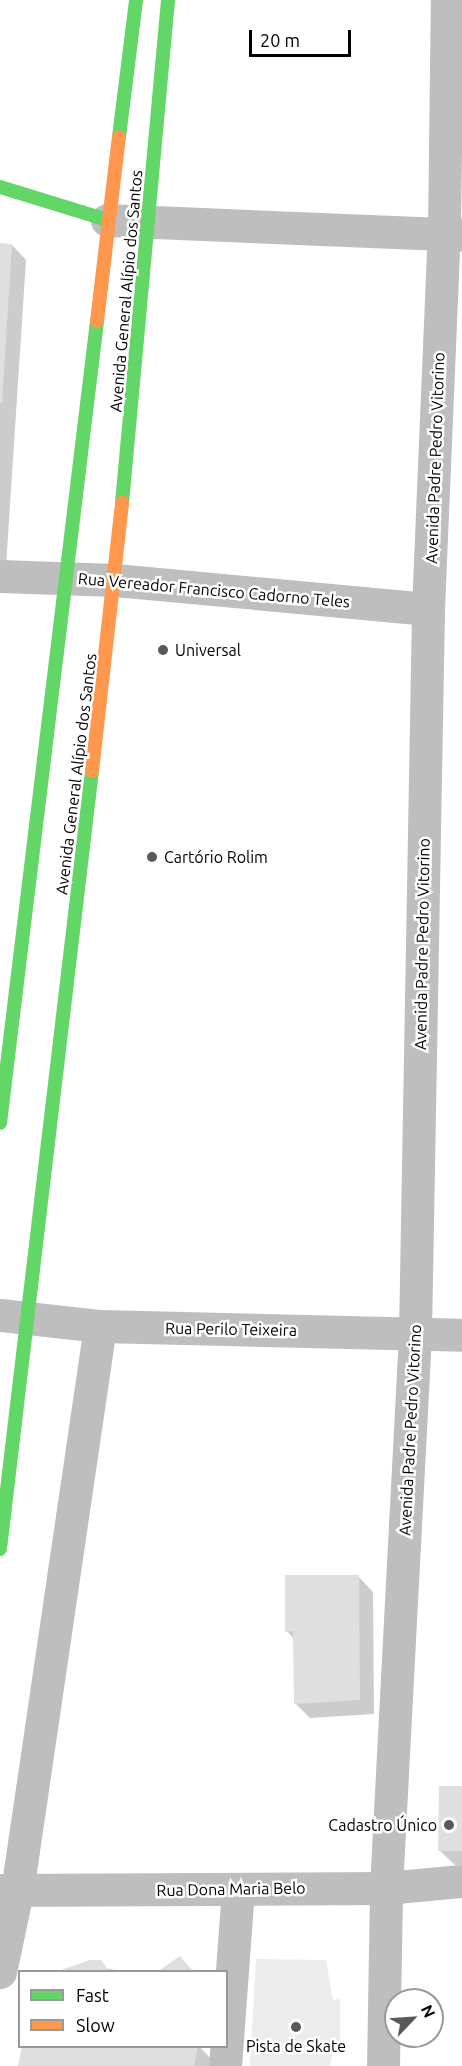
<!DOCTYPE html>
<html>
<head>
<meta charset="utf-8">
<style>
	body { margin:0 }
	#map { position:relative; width:462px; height:2066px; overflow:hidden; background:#fff; font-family:Ubuntu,sans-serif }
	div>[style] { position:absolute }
	.green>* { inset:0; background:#ececec }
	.shadow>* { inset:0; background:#0003 }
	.building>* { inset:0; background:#dfdfdf }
	.street>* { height:33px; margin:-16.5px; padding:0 16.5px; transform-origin:16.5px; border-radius:16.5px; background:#bebebe }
	.fast>* { height:14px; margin:-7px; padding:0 7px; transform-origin:7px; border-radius:7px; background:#63d668 }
	.slow>* { height:14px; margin:-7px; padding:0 7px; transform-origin:7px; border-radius:7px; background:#ff974d }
	.dots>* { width:16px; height:16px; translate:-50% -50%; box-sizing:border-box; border:3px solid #fff; border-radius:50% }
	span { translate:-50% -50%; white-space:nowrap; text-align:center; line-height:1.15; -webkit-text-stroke:5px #fff; paint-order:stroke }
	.street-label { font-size:16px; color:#000 }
	.poi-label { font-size:16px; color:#000 }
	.left { translate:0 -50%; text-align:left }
	.right { translate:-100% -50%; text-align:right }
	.legend { position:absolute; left:18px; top:1970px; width:210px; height:78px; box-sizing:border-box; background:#fff; border:2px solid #999; margin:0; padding:8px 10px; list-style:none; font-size:18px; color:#000 }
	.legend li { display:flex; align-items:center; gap:12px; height:30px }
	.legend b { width:30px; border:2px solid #999 }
	.north { position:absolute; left:384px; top:1988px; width:60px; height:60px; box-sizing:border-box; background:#fff; border:2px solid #999; border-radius:50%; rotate:65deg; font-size:16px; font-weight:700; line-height:24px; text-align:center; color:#000 }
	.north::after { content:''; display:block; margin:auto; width:21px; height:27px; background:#595959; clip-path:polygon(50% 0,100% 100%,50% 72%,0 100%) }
	.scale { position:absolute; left:249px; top:30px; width:102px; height:27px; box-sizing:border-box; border:3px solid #000; border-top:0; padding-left:8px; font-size:18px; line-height:21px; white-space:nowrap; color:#000; -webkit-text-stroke:4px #fff; paint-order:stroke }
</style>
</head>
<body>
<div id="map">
	<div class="green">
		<div style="clip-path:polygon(256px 1959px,326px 1960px,333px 2000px,340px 1999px,340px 2053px,333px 2053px,330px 2066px,250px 2066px)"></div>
	</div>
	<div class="shadow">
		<div style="clip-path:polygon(0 245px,12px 245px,26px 260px,5px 582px,0 581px)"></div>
		<div style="clip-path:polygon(359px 1577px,373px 1592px,374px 1714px,310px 1718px,295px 1703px,294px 1639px,287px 1631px)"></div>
		<div style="clip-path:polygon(462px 1787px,462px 1865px,455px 1865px,440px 1851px)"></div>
		<div style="clip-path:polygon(24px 2046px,199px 2046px,212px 2060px,211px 2066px,20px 2066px)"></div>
	</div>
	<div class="building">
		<div style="clip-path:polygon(0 243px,12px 244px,2px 403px,0 403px)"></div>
		<div style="clip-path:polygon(285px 1575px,359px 1575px,360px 1700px,294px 1704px,293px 1631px,285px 1632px)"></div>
		<div style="clip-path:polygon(439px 1786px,462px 1786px,462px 1851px,438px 1851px)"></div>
		<div style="clip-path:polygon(180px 1956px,194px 1972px,157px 1972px)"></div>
		<div style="clip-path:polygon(90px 1960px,101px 1960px,107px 1968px,126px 1972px,55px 1972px)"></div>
		<div style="clip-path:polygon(22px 2046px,198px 2046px,194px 2066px,18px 2066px)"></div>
	</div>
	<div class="street">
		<div style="left:107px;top:220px;width:355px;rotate:2.4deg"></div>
		<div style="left:0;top:576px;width:115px;rotate:2deg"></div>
		<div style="left:115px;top:580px;width:314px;rotate:5.3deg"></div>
		<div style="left:0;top:1315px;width:101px;rotate:6.3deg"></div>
		<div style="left:100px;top:1326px;width:362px;rotate:1.4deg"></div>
		<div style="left:0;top:1890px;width:386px;rotate:-0.3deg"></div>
		<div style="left:386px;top:1888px;width:76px;rotate:-5.3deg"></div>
		<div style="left:0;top:1972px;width:83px;rotate:-78.1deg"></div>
		<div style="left:17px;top:1891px;width:571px;rotate:-81.64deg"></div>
		<div style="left:225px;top:2066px;width:177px;rotate:-85.8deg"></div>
		<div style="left:383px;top:2066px;width:178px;rotate:-89deg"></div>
		<div style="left:386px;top:1888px;width:555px;rotate:-87deg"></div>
		<div style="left:415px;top:1334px;width:725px;rotate:-88.97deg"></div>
		<div style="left:428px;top:609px;width:376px;rotate:-87.6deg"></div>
		<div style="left:444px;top:233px;width:233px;rotate:-89.3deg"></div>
	</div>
	<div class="fast">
		<div style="left:119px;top:137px;width:138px;rotate:-82.9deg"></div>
		<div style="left:0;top:187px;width:112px;rotate:17.1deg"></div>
		<div style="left:122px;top:503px;width:505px;rotate:-84.77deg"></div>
		<div style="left:0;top:1123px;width:808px;rotate:-83.1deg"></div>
		<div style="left:0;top:1549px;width:783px;rotate:-83.26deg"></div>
	</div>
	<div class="slow">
		<div style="left:97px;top:321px;width:185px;rotate:-83.2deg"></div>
		<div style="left:92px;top:771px;width:270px;rotate:-83.6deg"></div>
	</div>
	<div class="dots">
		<div style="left:163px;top:650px;background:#595959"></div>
		<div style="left:152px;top:857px;background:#595959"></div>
		<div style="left:449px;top:1825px;background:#595959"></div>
		<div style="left:296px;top:2027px;background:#595959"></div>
	</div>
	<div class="street-label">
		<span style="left:126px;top:291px;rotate:-85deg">Avenida General Alípio dos Santos</span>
		<span style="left:435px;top:458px;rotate:-88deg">Avenida Padre Pedro Vitorino</span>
		<span style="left:214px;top:590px;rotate:5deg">Rua Vereador Francisco Cadorno Teles</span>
		<span style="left:76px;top:774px;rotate:-83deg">Avenida General Alípio dos Santos</span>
		<span style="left:422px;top:944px;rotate:-89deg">Avenida Padre Pedro Vitorino</span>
		<span style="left:231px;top:1329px;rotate:1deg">Rua Perilo Teixeira</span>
		<span style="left:410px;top:1430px;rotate:-87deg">Avenida Padre Pedro Vitorino</span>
		<span style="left:231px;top:1889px;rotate:-1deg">Rua Dona Maria Belo</span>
	</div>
	<div class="poi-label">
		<span class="left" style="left:175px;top:650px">Universal</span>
		<span class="left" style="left:164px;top:857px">Cartório Rolim</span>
		<span class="right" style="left:437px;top:1825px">Cadastro Único</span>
		<span style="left:296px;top:2046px">Pista de Skate</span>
	</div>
	<ul class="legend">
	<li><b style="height:8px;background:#63d668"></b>Fast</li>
	<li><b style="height:8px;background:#ff974d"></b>Slow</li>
	</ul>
	<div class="north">N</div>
	<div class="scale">20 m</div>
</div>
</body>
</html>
